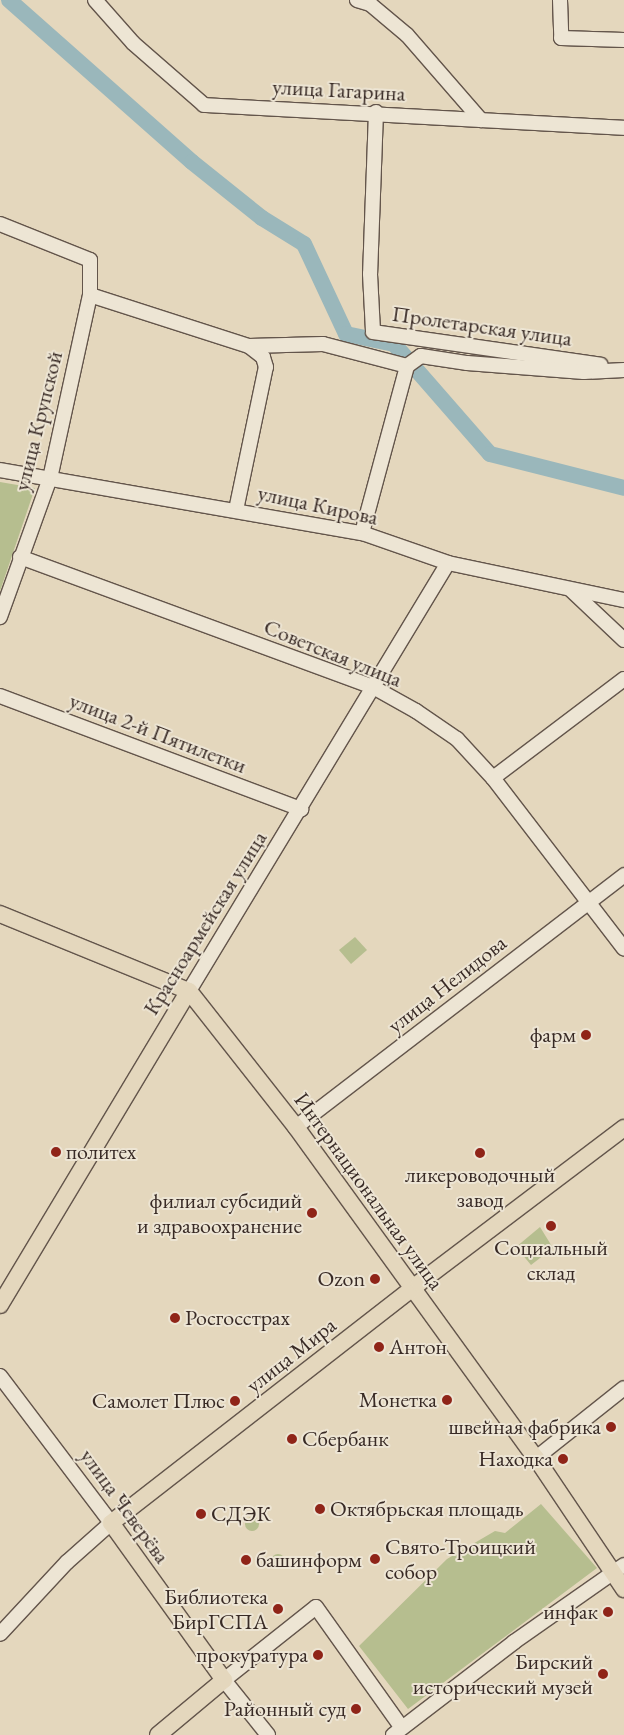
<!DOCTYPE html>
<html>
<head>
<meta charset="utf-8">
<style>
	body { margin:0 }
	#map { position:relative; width:624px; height:1735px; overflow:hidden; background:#e4d7bd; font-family:"EB Garamond",serif }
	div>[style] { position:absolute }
	.green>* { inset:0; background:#b6be8f }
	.round { border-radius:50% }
	.river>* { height:16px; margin:-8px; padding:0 8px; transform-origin:8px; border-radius:8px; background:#9ab7bb }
	.roads { filter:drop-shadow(1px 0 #63554b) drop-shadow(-1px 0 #63554b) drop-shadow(0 1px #63554b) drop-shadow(0 -1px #63554b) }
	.minor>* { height:14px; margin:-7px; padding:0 7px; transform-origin:7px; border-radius:7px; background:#ede5d4 }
	.major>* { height:16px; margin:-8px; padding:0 8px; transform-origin:8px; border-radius:8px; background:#e4d7bd }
	.dots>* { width:14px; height:14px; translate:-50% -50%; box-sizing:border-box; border:2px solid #ede5d4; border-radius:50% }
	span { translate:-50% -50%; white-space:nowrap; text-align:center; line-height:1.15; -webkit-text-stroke:4px #ede5d4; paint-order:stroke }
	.street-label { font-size:22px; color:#382a25 }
	.poi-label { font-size:22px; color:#382a25 }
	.right { translate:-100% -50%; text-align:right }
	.left { translate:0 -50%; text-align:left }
</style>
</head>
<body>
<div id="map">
	<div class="green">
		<div style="clip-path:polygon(0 482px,35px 488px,0 591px)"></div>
		<div style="clip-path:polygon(355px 937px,367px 950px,351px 964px,339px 950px)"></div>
		<div style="clip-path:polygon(540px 1227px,553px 1248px,531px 1265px,516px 1247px)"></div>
		<div style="clip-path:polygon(541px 1504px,597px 1568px,408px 1709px,359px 1646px,447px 1559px,495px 1531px,505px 1533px)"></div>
		<div class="round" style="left:245px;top:1517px;width:14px;height:14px"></div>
		<div class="round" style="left:271px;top:1554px;width:14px;height:14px"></div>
	</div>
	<div class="river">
		<div style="left:9px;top:0;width:244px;rotate:41.5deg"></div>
		<div style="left:192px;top:162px;width:90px;rotate:38.7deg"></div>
		<div style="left:262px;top:218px;width:49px;rotate:31.8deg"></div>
		<div style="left:304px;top:244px;width:99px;rotate:65deg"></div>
		<div style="left:346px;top:334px;width:49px;rotate:11.8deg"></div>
		<div style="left:394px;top:344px;width:146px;rotate:48.9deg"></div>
		<div style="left:490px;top:454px;width:138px;rotate:14.2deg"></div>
	</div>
	<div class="roads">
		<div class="minor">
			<div style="left:95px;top:0;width:57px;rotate:48.5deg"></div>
			<div style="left:133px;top:43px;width:94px;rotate:41.1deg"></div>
			<div style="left:204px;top:105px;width:421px;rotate:3.1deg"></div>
			<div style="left:357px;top:0;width:14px;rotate:17deg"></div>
			<div style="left:370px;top:4px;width:48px;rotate:40deg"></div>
			<div style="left:407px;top:35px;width:113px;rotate:49deg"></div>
			<div style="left:560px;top:0;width:38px;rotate:88deg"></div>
			<div style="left:561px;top:38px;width:63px;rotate:1.8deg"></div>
			<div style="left:376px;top:112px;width:162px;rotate:92.1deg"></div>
			<div style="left:370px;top:274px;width:58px;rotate:87deg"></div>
			<div style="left:373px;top:332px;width:230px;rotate:8.2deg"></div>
			<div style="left:0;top:224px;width:97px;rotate:21.8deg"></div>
			<div style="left:90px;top:260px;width:35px;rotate:90deg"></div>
			<div style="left:90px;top:295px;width:187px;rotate:102.3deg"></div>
			<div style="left:50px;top:478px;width:148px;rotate:109.8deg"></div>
			<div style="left:90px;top:295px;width:167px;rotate:17.8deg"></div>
			<div style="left:249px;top:346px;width:74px;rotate:-1.5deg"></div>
			<div style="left:323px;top:344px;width:87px;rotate:14.7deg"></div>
			<div style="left:407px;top:366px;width:17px;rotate:-36deg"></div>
			<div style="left:421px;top:356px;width:47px;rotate:8.7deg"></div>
			<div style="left:467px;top:363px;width:117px;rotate:4.4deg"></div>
			<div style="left:584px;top:372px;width:40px;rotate:-2.9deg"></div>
			<div style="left:0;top:470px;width:367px;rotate:9.9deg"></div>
			<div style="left:362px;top:533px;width:91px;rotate:19.2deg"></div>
			<div style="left:448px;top:563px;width:180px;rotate:11.9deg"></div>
			<div style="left:236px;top:510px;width:146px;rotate:-78.2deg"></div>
			<div style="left:266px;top:367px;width:10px;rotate:-107deg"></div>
			<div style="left:263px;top:357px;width:18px;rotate:-142deg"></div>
			<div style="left:362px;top:533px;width:173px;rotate:-74.9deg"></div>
			<div style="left:20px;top:557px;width:376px;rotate:20.2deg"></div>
			<div style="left:373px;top:687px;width:49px;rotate:29.2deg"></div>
			<div style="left:416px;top:711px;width:50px;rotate:34.3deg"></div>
			<div style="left:457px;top:739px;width:53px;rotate:47.3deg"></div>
			<div style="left:493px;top:778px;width:215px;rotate:52.5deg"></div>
			<div style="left:571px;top:590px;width:73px;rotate:43.3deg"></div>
			<div style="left:0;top:696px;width:322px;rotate:20.6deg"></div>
			<div style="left:493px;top:778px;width:164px;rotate:-37.1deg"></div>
			<div style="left:189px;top:991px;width:500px;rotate:-58.82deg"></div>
			<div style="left:296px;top:1127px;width:414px;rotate:-37.5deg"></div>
			<div style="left:0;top:1376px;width:184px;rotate:52.9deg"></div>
			<div style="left:111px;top:1523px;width:59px;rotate:138.4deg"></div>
			<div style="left:67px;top:1562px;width:98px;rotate:132.9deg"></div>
			<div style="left:536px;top:1458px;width:112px;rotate:-38.5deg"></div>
			<div style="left:268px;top:1735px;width:70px;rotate:-128.7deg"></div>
			<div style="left:224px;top:1680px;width:117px;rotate:-38.4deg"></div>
			<div style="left:316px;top:1607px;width:148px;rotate:54.6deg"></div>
			<div style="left:393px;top:1735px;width:153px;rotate:-37.5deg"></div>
			<div style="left:514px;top:1642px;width:134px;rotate:-35deg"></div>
		</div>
		<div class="major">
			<div style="left:0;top:914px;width:204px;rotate:22.2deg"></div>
			<div style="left:189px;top:991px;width:173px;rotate:51.8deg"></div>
			<div style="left:296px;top:1127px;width:409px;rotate:54.1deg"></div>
			<div style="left:536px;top:1458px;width:158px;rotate:56.1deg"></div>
			<div style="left:0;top:1305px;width:366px;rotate:-59deg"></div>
			<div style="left:158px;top:1735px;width:86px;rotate:-39.8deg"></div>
			<div style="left:224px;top:1680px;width:193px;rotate:-125.7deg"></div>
			<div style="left:111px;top:1523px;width:390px;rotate:-37.9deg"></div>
			<div style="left:419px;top:1283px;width:257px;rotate:-37.1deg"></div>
		</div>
	</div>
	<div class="dots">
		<div style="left:586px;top:1035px;background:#8f2418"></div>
		<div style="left:56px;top:1152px;background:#8f2418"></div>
		<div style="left:480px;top:1153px;background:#8f2418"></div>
		<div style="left:312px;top:1213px;background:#8f2418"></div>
		<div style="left:551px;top:1226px;background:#8f2418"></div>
		<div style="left:375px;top:1279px;background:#8f2418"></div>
		<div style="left:175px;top:1318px;background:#8f2418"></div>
		<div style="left:379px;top:1347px;background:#8f2418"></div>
		<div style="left:447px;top:1400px;background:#8f2418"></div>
		<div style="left:235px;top:1401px;background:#8f2418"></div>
		<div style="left:611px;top:1427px;background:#8f2418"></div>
		<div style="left:292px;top:1439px;background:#8f2418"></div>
		<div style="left:563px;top:1459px;background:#8f2418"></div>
		<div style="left:320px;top:1509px;background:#8f2418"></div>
		<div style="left:201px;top:1514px;background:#8f2418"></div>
		<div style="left:375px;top:1559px;background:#8f2418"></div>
		<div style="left:246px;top:1560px;background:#8f2418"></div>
		<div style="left:278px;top:1609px;background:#8f2418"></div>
		<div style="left:608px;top:1612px;background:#8f2418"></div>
		<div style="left:318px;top:1655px;background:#8f2418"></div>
		<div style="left:603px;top:1674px;background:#8f2418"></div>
		<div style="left:356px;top:1709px;background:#8f2418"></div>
	</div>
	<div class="street-label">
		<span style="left:339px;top:90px;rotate:3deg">улица Гагарина</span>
		<span style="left:482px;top:326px;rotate:8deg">Пролетарская улица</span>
		<span style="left:38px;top:421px;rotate:-76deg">улица Крупской</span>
		<span style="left:318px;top:505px;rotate:12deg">улица Кирова</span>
		<span style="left:333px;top:653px;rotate:22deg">Советская улица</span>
		<span style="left:158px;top:733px;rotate:21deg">улица 2-й Пятилетки</span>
		<span style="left:205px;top:923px;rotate:-58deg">Красноармейская улица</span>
		<span style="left:447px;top:984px;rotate:-38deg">улица Нелидова</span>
		<span style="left:369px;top:1191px;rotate:54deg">Интернациональная улица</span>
		<span style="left:291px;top:1355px;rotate:-38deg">улица Мира</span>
		<span style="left:125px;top:1506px;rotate:54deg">улица Чеверёва</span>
	</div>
	<div class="poi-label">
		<span class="right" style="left:576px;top:1035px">фарм</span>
		<span class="left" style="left:66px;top:1152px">политех</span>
		<span style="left:480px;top:1187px">ликероводочный<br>завод</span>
		<span class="right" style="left:302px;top:1213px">филиал субсидий<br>и здравоохранение</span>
		<span style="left:551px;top:1260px">Социальный<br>склад</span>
		<span class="right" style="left:365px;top:1279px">Ozon</span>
		<span class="left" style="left:185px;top:1318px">Росгосстрах</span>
		<span class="left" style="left:389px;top:1347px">Антон</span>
		<span class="right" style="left:437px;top:1400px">Монетка</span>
		<span class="right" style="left:225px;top:1401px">Самолет Плюс</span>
		<span class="right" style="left:601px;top:1427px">швейная фабрика</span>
		<span class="left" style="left:302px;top:1439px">Сбербанк</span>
		<span class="right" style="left:553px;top:1459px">Находка</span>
		<span class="left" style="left:330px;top:1509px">Октябрьская площадь</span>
		<span class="left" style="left:211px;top:1514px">СДЭК</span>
		<span class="left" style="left:385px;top:1559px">Свято-Троицкий<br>собор</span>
		<span class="left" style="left:256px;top:1560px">башинформ</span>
		<span class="right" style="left:268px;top:1609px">Библиотека<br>БирГСПА</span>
		<span class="right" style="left:598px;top:1612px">инфак</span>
		<span class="right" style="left:308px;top:1655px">прокуратура</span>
		<span class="right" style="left:593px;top:1674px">Бирский<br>исторический музей</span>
		<span class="right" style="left:346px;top:1709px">Районный суд</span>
	</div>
</div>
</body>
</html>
